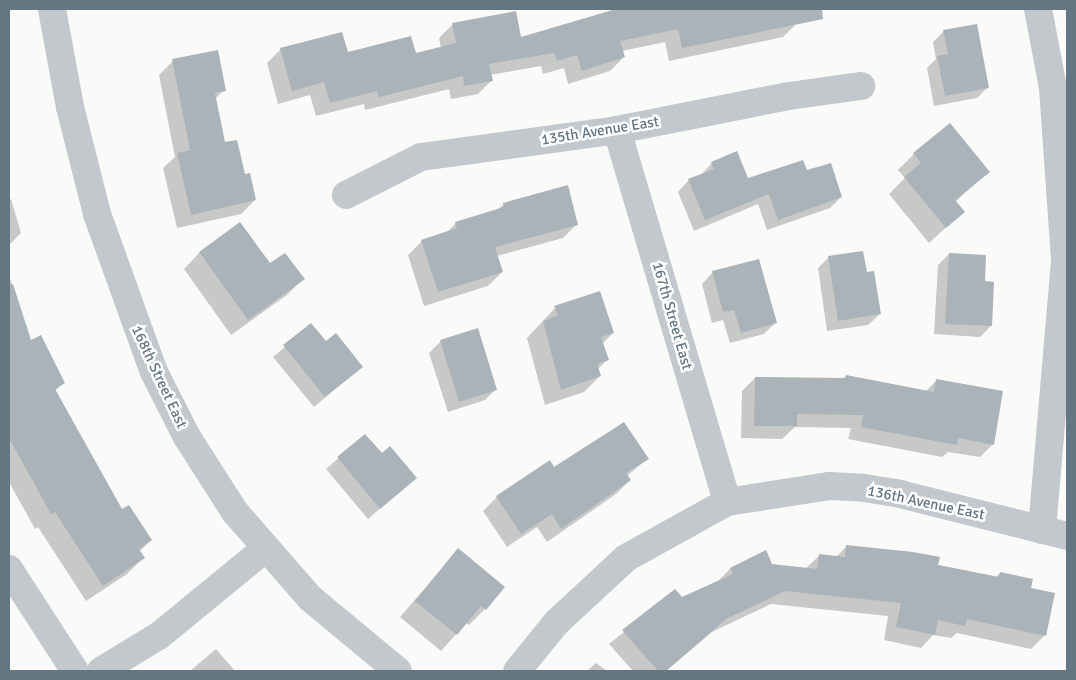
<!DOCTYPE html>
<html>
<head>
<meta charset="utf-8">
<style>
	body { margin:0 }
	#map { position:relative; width:1076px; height:680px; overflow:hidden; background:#fafaf8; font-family:Signika,sans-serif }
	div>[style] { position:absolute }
	.shadow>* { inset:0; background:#0003 }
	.building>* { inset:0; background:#aab3b9 }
	.minor>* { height:28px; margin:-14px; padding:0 14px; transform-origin:14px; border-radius:14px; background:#c3c8cc }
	span { translate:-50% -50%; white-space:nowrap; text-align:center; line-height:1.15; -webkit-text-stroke:5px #fff; paint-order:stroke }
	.street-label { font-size:15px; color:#657683 }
	.frame { position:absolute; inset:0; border:10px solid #657683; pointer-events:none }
</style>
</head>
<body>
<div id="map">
	<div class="shadow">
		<div style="clip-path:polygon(621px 9px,822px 9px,795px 16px,796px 24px,783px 37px,669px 61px,665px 42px,622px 51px,624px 57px,610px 71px,568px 84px,564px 68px,543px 74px,541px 66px,490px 75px,491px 81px,478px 94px,451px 99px,449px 89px,365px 110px,364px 104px,316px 116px,310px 95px,278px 104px,267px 63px,281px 49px,415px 55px,441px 48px,439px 38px,453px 24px,520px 39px)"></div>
		<div style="clip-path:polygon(944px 31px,988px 87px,977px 98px,934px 106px,927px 68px,936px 59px,933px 42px)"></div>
		<div style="clip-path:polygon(173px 61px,224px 90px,215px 99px,224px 144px,255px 200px,241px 214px,177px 228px,163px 168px,175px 157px,159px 75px)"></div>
		<div style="clip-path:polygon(914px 154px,988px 172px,955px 202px,963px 212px,929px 243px,889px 194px,905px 178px,898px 170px)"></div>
		<div style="clip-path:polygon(712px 163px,748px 180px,806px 172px,841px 197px,830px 208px,767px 230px,758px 204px,694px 231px,678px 192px,689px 180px,701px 175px)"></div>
		<div style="clip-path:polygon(11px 199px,21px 233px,9px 245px,9px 200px)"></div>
		<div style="clip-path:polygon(504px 204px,577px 224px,563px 238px,497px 256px,502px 272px,488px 286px,424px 306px,408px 255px,422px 241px,446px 233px,456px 223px,497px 210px)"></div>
		<div style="clip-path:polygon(199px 253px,270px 265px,303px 279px,287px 295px,231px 335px,184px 269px)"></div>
		<div style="clip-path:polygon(949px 254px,984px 283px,991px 326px,980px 337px,934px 334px,938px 265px)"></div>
		<div style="clip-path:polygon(829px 257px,866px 274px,880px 314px,868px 325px,827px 331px,818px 268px)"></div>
		<div style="clip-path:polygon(713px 272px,775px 323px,764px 334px,730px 343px,723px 320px,712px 323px,702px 284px)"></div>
		<div style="clip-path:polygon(9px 275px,30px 342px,64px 383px,55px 391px,122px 511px,151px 540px,139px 552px,143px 558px,127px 574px,86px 601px,38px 527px,35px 529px,9px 482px)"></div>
		<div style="clip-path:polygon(555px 308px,613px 333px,602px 344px,607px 360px,597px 370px,600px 376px,584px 392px,545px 405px,527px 338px)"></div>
		<div style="clip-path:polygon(311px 325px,325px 343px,361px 367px,314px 407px,273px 357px)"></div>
		<div style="clip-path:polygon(477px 330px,496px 389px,485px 400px,448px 412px,429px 353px,440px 342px)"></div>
		<div style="clip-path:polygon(846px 376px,926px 391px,937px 380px,993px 444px,980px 457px,948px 452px,942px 457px,848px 439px,851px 428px,795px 427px,782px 439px,741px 438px,742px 391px,755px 378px,842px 380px)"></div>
		<div style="clip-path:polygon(365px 435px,381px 455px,415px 478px,368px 519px,326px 469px)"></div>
		<div style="clip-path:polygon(647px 459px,627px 476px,630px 480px,616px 494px,547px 542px,537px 527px,507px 547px,483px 511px,497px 497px,554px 469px)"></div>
		<div style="clip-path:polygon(847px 546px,996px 577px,1000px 573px,1029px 589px,1044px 636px,1031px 649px,957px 633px,951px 638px,933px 635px,921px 648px,884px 640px,888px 616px,771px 604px,712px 632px,666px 671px,633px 671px,609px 644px,675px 591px,682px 599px,716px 583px,730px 569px,771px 565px,805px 569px,819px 556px,836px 557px)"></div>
		<div style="clip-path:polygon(458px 550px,485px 609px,469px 625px,466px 623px,441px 651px,400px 617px)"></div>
		<div style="clip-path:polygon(216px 649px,235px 671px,190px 671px)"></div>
		<div style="clip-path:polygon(596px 663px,607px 671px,587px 671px)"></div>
	</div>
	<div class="building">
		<div style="clip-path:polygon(616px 9px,822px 9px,823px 19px,682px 48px,678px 29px,620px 41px,625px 57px,582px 71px,577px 55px,557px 61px,554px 53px,489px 64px,493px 81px,464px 86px,463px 76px,379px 97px,377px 91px,330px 103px,324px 82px,292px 91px,280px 48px,342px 32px,348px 52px,411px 36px,416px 53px,456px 43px,452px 23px,516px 11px,521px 37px)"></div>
		<div style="clip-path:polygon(977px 24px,989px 88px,945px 96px,937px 56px,948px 54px,943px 30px)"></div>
		<div style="clip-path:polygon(218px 50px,226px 91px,215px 93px,225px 142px,237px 140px,245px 174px,250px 173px,256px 200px,191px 215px,177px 153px,190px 150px,172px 59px)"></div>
		<div style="clip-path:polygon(950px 123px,990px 172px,955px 200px,965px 212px,946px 228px,904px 177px,921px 163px,913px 153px)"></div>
		<div style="clip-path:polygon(737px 151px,748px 178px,803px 160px,807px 170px,831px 163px,842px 197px,778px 220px,769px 194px,705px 220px,688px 179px,714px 169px,711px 162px)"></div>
		<div style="clip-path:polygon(568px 185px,578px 225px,495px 247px,503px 272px,438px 292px,421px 240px,457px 228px,455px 222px,504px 207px,503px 203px)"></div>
		<div style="clip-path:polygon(240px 222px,270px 263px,285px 253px,305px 279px,248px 320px,199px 252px)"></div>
		<div style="clip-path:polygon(863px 251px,867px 272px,874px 271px,881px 314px,838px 321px,828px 256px)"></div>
		<div style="clip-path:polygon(949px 253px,986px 255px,985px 281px,994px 282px,992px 326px,945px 324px)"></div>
		<div style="clip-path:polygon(759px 259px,777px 323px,741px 333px,734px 310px,723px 312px,712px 271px)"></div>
		<div style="clip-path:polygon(13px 284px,31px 340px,41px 335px,65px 383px,55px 389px,122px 509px,129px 505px,152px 540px,139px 549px,145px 558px,103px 586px,55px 512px,51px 514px,9px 438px,9px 285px)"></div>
		<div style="clip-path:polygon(600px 291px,614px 333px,601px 337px,609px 360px,597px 364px,601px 376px,561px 390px,543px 321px,558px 315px,554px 306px)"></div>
		<div style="clip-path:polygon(311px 323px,326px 341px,336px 333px,363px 367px,325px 397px,283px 345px)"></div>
		<div style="clip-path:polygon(478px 328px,497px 390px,459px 402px,440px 340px)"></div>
		<div style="clip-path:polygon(846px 375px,934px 392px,936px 379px,1003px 391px,994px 445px,958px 438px,957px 445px,861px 427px,863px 415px,797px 414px,797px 426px,754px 426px,755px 377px,845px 378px)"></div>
		<div style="clip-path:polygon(624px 422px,649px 459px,626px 473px,631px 480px,561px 529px,552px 514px,521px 534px,496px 496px,550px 460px,554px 467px)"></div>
		<div style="clip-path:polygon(365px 434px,382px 453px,390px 446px,417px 478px,380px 509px,337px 457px)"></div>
		<div style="clip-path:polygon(846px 545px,913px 552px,940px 557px,938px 565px,999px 577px,1000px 572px,1033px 579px,1031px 588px,1055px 593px,1046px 636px,967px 619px,965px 626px,938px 620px,935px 635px,896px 627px,901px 603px,785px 591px,726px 619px,666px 671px,658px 671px,622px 630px,675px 589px,682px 597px,733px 574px,730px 568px,766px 550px,772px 564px,817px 569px,819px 554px,845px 557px)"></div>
		<div style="clip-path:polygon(458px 548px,505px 587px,486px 610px,481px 606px,457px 635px,415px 601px)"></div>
	</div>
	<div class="minor">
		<div style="left:52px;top:9px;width:100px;rotate:79.6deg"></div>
		<div style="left:70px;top:107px;width:110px;rotate:75.8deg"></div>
		<div style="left:97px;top:214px;width:168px;rotate:70.2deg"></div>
		<div style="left:154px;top:372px;width:73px;rotate:63.1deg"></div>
		<div style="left:187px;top:437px;width:89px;rotate:57.4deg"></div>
		<div style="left:235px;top:512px;width:114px;rotate:48.9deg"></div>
		<div style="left:310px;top:598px;width:114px;rotate:39.7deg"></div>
		<div style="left:1038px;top:9px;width:80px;rotate:79.2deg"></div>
		<div style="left:1053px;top:88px;width:173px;rotate:86deg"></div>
		<div style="left:1065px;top:261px;width:270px;rotate:94.9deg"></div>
		<div style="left:617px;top:130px;width:388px;rotate:73.5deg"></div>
		<div style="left:346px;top:195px;width:84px;rotate:-26.9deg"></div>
		<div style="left:421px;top:157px;width:198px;rotate:-7.8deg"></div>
		<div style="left:617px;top:130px;width:175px;rotate:-11.2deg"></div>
		<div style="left:789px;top:96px;width:73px;rotate:-7.9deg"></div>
		<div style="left:9px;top:569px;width:121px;rotate:57.1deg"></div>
		<div style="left:101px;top:671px;width:69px;rotate:-31.4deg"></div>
		<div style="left:160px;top:635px;width:137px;rotate:-39.4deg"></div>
		<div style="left:517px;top:671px;width:63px;rotate:-50.8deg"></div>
		<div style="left:557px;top:622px;width:94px;rotate:-42.8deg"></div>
		<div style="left:626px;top:558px;width:115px;rotate:-29deg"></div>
		<div style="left:727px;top:502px;width:103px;rotate:-8.9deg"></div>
		<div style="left:829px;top:486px;width:35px;rotate:3deg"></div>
		<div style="left:864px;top:488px;width:36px;rotate:9deg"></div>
		<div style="left:900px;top:494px;width:172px;rotate:14.1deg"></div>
	</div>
	<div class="street-label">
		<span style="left:600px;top:131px;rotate:-9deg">135th Avenue East</span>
		<span style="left:672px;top:316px;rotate:74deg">167th Street East</span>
		<span style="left:159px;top:377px;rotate:65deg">168th Street East</span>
		<span style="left:926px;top:503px;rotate:12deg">136th Avenue East</span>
	</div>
	<div class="frame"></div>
</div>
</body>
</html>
